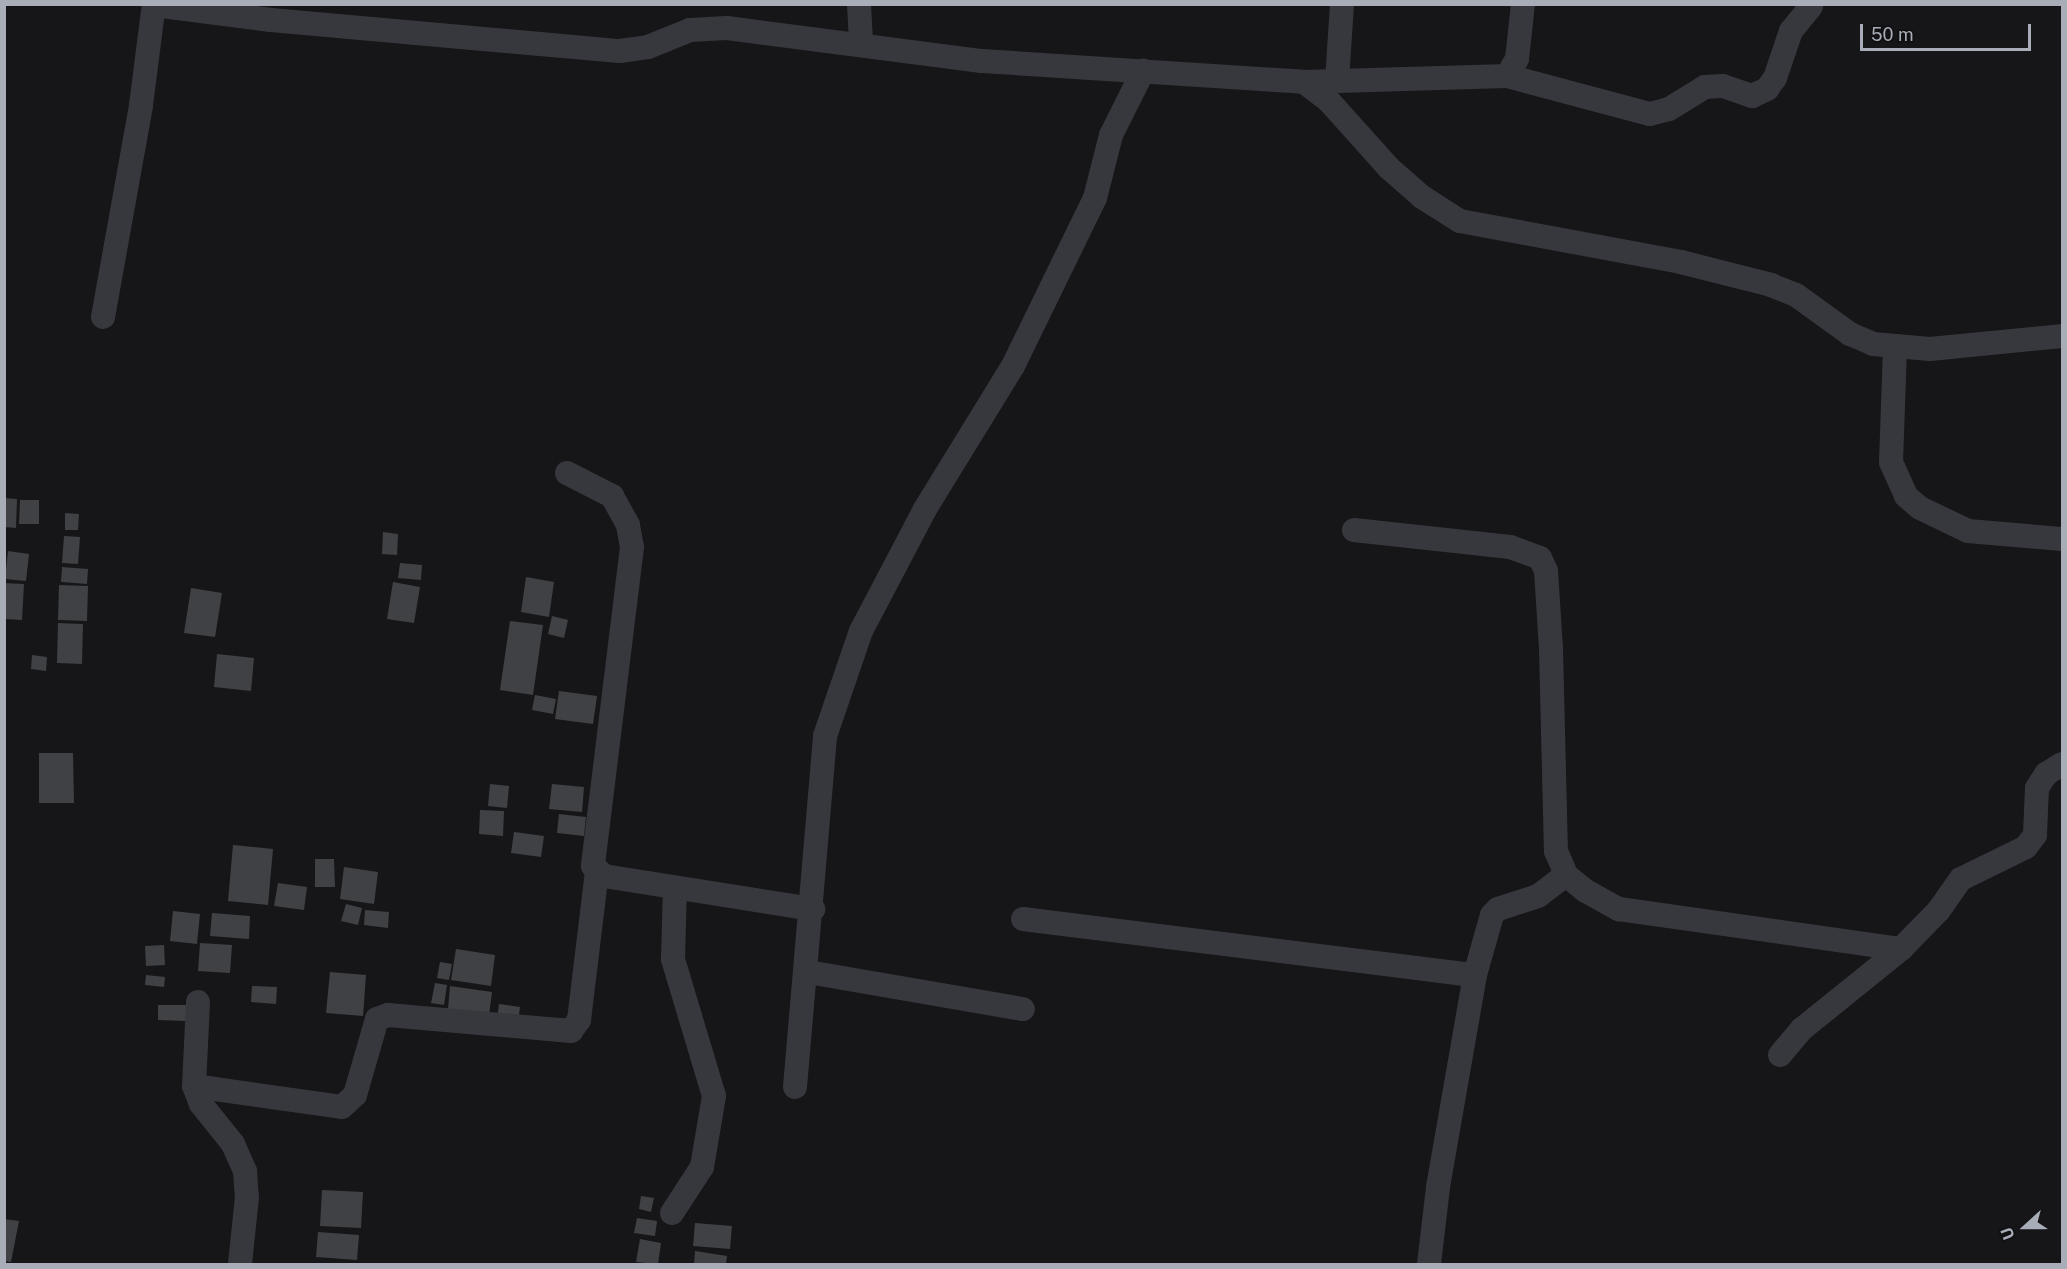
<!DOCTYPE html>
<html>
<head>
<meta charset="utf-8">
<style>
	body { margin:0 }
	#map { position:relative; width:2067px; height:1269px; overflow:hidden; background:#161618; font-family:"Public Sans",sans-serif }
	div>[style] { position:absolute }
	.building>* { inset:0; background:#404145 }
	.minor>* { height:24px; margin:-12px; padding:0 12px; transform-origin:12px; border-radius:12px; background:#37383d }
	span { translate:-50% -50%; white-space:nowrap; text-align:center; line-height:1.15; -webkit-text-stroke:6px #111113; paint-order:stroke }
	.frame { position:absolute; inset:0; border:6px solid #a8adb8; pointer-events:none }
	.north { position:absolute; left:1995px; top:1197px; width:60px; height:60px; -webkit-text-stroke:4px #111113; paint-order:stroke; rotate:249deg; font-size:16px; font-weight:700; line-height:24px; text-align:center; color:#a8adb8 }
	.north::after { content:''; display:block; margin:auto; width:21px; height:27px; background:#a8adb8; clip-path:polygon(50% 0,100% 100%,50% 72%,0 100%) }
	.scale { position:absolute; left:1860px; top:24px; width:171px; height:27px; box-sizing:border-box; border:3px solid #a8adb8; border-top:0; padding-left:8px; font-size:18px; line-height:21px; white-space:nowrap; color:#a8adb8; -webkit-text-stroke:4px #111113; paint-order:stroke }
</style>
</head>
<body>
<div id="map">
	<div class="building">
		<div style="clip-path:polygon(4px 498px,17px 499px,16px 528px,4px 527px)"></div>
		<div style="clip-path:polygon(20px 500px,39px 500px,39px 524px,19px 524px)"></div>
		<div style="clip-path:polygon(65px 513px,79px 514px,78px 530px,65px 530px)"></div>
		<div style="clip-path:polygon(383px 532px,398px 534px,397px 555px,382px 554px)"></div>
		<div style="clip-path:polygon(64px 536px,80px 537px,78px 564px,62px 563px)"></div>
		<div style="clip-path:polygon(8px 551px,29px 554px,26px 581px,5px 579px)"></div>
		<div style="clip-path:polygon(400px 563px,422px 565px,421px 580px,398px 578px)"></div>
		<div style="clip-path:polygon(62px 567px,88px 569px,87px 584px,61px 582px)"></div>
		<div style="clip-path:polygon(526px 577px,554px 582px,549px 617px,521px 612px)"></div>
		<div style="clip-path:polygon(393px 582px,420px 587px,414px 623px,387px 619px)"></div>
		<div style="clip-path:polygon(4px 583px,24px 584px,22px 620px,4px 619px)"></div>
		<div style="clip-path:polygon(59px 585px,88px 586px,87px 621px,58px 620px)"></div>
		<div style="clip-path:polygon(191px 588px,222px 593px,215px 637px,184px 633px)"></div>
		<div style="clip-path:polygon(552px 616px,568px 620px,564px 638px,548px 634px)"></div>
		<div style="clip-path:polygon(510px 621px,543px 625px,533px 695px,500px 690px)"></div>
		<div style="clip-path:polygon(58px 623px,83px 624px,82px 664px,57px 663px)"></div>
		<div style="clip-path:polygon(217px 654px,254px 658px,251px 691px,214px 687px)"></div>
		<div style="clip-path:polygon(32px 655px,47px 657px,46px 671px,31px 669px)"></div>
		<div style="clip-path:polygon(559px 691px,597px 696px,593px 724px,555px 719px)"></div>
		<div style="clip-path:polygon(535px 695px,556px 699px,553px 714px,532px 710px)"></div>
		<div style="clip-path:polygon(39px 753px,73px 753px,74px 803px,39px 803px)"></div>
		<div style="clip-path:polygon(490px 784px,509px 786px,507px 808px,488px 806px)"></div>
		<div style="clip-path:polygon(552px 784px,584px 787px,582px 812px,549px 809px)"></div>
		<div style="clip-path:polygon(480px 810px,504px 811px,503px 836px,479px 834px)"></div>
		<div style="clip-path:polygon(559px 814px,586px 817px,584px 836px,557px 833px)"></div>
		<div style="clip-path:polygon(514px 832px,544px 836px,541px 857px,511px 853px)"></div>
		<div style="clip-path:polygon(233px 845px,273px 849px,268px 905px,228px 901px)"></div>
		<div style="clip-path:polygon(315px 859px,334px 859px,335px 887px,315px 887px)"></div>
		<div style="clip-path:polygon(344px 867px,378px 872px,374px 904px,340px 899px)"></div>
		<div style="clip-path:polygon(278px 883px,307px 887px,304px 910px,274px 906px)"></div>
		<div style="clip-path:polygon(346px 904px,362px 908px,358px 925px,341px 921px)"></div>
		<div style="clip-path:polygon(365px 910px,389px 912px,388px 928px,364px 925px)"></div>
		<div style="clip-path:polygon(173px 911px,200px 914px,197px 944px,170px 941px)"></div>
		<div style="clip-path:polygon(212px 913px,250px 916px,249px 939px,210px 936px)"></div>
		<div style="clip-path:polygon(200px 943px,232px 945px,230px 973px,198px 971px)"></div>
		<div style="clip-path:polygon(164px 945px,165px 965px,146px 966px,145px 946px)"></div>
		<div style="clip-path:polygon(456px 949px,495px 955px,491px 986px,451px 980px)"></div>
		<div style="clip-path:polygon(440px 962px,452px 964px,449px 980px,437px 978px)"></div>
		<div style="clip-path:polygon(330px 972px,366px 975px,363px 1016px,326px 1013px)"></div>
		<div style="clip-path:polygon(146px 975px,165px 977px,164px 987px,145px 985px)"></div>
		<div style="clip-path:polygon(435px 983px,447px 985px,444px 1005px,431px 1003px)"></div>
		<div style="clip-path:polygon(252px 986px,277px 987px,276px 1004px,251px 1002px)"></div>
		<div style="clip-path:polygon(450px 986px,492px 992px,489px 1015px,448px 1009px)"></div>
		<div style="clip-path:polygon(499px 1004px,520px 1007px,518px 1023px,497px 1020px)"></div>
		<div style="clip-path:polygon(158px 1005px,186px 1005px,186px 1021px,158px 1020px)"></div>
		<div style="clip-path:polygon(322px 1190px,363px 1192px,361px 1228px,320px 1226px)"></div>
		<div style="clip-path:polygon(641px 1196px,654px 1198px,651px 1212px,639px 1209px)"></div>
		<div style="clip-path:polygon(637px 1218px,657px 1221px,655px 1236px,634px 1233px)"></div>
		<div style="clip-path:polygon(4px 1219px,19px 1221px,11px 1262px,4px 1261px)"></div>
		<div style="clip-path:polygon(695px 1223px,732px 1226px,730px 1249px,693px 1246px)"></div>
		<div style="clip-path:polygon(318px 1232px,359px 1235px,357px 1260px,316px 1257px)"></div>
		<div style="clip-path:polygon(640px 1239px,661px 1243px,658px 1264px,636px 1262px)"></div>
		<div style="clip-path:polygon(695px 1251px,727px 1256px,726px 1264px,694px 1264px)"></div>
	</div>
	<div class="minor">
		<div style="left:859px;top:4px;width:39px;rotate:87deg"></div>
		<div style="left:154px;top:5px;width:118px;rotate:7.3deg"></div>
		<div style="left:271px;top:20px;width:350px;rotate:5.1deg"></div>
		<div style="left:620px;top:51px;width:28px;rotate:-8deg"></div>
		<div style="left:648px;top:47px;width:45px;rotate:-22deg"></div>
		<div style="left:690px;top:30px;width:37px;rotate:-3deg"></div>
		<div style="left:727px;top:28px;width:257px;rotate:7.4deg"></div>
		<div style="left:982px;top:61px;width:323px;rotate:3.7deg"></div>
		<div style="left:1304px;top:82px;width:30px;rotate:37deg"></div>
		<div style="left:1328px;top:100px;width:91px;rotate:48.1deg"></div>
		<div style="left:1389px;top:168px;width:44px;rotate:41.3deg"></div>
		<div style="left:1422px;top:197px;width:45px;rotate:32.3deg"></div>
		<div style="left:1460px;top:221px;width:225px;rotate:10.5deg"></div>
		<div style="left:1681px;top:262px;width:93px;rotate:14.3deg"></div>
		<div style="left:1771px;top:285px;width:27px;rotate:22deg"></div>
		<div style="left:1796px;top:295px;width:67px;rotate:35.8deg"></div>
		<div style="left:1850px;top:334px;width:25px;rotate:23deg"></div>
		<div style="left:1873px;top:344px;width:57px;rotate:5deg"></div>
		<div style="left:1930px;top:349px;width:133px;rotate:-5.6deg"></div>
		<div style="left:1507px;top:76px;width:148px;rotate:14.9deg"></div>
		<div style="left:1650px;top:114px;width:20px;rotate:-15deg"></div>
		<div style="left:1669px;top:109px;width:42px;rotate:-31.4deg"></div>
		<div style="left:1705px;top:87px;width:18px;rotate:-3deg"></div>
		<div style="left:1723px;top:86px;width:31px;rotate:19deg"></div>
		<div style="left:1752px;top:96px;width:17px;rotate:-25deg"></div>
		<div style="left:1767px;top:89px;width:14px;rotate:-54deg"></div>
		<div style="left:1775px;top:78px;width:50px;rotate:-71.2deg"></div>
		<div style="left:1791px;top:31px;width:32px;rotate:-51deg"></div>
		<div style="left:1337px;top:80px;width:76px;rotate:-86.2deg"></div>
		<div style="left:1304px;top:82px;width:203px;rotate:-1.7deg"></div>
		<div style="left:1507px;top:76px;width:20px;rotate:-60deg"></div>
		<div style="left:1517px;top:59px;width:55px;rotate:-83.8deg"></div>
		<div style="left:103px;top:317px;width:215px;rotate:-79.8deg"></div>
		<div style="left:141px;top:105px;width:102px;rotate:-82.7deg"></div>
		<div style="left:1895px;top:348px;width:114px;rotate:92deg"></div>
		<div style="left:1891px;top:462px;width:37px;rotate:66deg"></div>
		<div style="left:1906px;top:496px;width:18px;rotate:41deg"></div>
		<div style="left:1920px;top:508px;width:53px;rotate:25.6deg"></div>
		<div style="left:1968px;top:531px;width:94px;rotate:4.9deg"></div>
		<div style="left:567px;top:473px;width:51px;rotate:27.1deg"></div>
		<div style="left:612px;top:496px;width:33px;rotate:61deg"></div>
		<div style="left:628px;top:525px;width:22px;rotate:80deg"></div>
		<div style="left:632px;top:547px;width:321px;rotate:97deg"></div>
		<div style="left:593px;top:866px;width:15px;rotate:42deg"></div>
		<div style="left:604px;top:876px;width:212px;rotate:9deg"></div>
		<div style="left:1354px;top:530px;width:157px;rotate:6.2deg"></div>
		<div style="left:1510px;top:547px;width:32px;rotate:20deg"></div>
		<div style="left:1540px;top:558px;width:14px;rotate:65deg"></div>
		<div style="left:1546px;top:571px;width:78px;rotate:86.3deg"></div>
		<div style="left:1551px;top:649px;width:202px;rotate:88.6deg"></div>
		<div style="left:1556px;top:851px;width:26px;rotate:67deg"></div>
		<div style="left:1566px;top:875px;width:26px;rotate:39deg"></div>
		<div style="left:1586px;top:891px;width:38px;rotate:29deg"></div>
		<div style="left:1619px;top:909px;width:285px;rotate:8.1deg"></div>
		<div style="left:1023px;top:919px;width:455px;rotate:7.1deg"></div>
		<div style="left:808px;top:972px;width:218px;rotate:9.8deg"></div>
		<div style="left:198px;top:1002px;width:84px;rotate:92.7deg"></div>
		<div style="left:194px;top:1086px;width:19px;rotate:69deg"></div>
		<div style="left:201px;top:1104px;width:51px;rotate:51.3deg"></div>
		<div style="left:233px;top:1144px;width:30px;rotate:66deg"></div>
		<div style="left:245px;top:1171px;width:26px;rotate:86deg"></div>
		<div style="left:247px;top:1197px;width:67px;rotate:96deg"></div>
		<div style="left:1780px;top:1055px;width:34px;rotate:-50deg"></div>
		<div style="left:1802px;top:1029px;width:127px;rotate:-38.9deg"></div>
		<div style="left:1901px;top:949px;width:54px;rotate:-45.7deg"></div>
		<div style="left:1939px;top:910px;width:38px;rotate:-55deg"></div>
		<div style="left:1961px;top:879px;width:72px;rotate:-26.2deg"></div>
		<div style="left:2026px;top:847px;width:15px;rotate:-53deg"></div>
		<div style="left:2035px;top:835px;width:47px;rotate:-87.6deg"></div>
		<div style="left:2037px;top:788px;width:17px;rotate:-57deg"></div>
		<div style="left:2046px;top:774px;width:19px;rotate:-32deg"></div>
		<div style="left:194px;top:1086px;width:149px;rotate:8.1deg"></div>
		<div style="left:342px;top:1107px;width:18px;rotate:-43deg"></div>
		<div style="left:355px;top:1095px;width:79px;rotate:-73.9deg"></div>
		<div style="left:377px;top:1019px;width:12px;rotate:-20deg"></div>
		<div style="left:388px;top:1015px;width:184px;rotate:5deg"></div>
		<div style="left:571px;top:1031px;width:14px;rotate:-54deg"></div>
		<div style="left:579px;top:1020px;width:149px;rotate:-83.1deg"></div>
		<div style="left:795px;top:1087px;width:352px;rotate:-85.1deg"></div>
		<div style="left:825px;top:736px;width:111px;rotate:-71.1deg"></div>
		<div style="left:861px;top:631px;width:138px;rotate:-62.3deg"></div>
		<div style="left:925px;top:509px;width:168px;rotate:-58.4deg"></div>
		<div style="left:1013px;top:366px;width:187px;rotate:-64deg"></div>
		<div style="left:1095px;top:198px;width:65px;rotate:-75.7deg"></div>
		<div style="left:1111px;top:135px;width:72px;rotate:-63.4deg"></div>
		<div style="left:672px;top:1213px;width:55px;rotate:-56.9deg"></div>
		<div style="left:702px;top:1167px;width:72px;rotate:-80.4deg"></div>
		<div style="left:714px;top:1096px;width:143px;rotate:-106.7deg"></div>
		<div style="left:673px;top:959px;width:71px;rotate:-88.4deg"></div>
		<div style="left:1429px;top:1264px;width:78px;rotate:-83.3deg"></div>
		<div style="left:1438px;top:1187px;width:215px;rotate:-80.1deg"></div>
		<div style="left:1475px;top:975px;width:62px;rotate:-74.2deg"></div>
		<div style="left:1492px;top:915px;width:8px;rotate:-45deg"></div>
		<div style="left:1498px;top:909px;width:42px;rotate:-18deg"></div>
		<div style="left:1538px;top:896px;width:35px;rotate:-37deg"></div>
	</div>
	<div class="frame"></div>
	<div class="north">U</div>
	<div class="scale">50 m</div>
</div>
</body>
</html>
